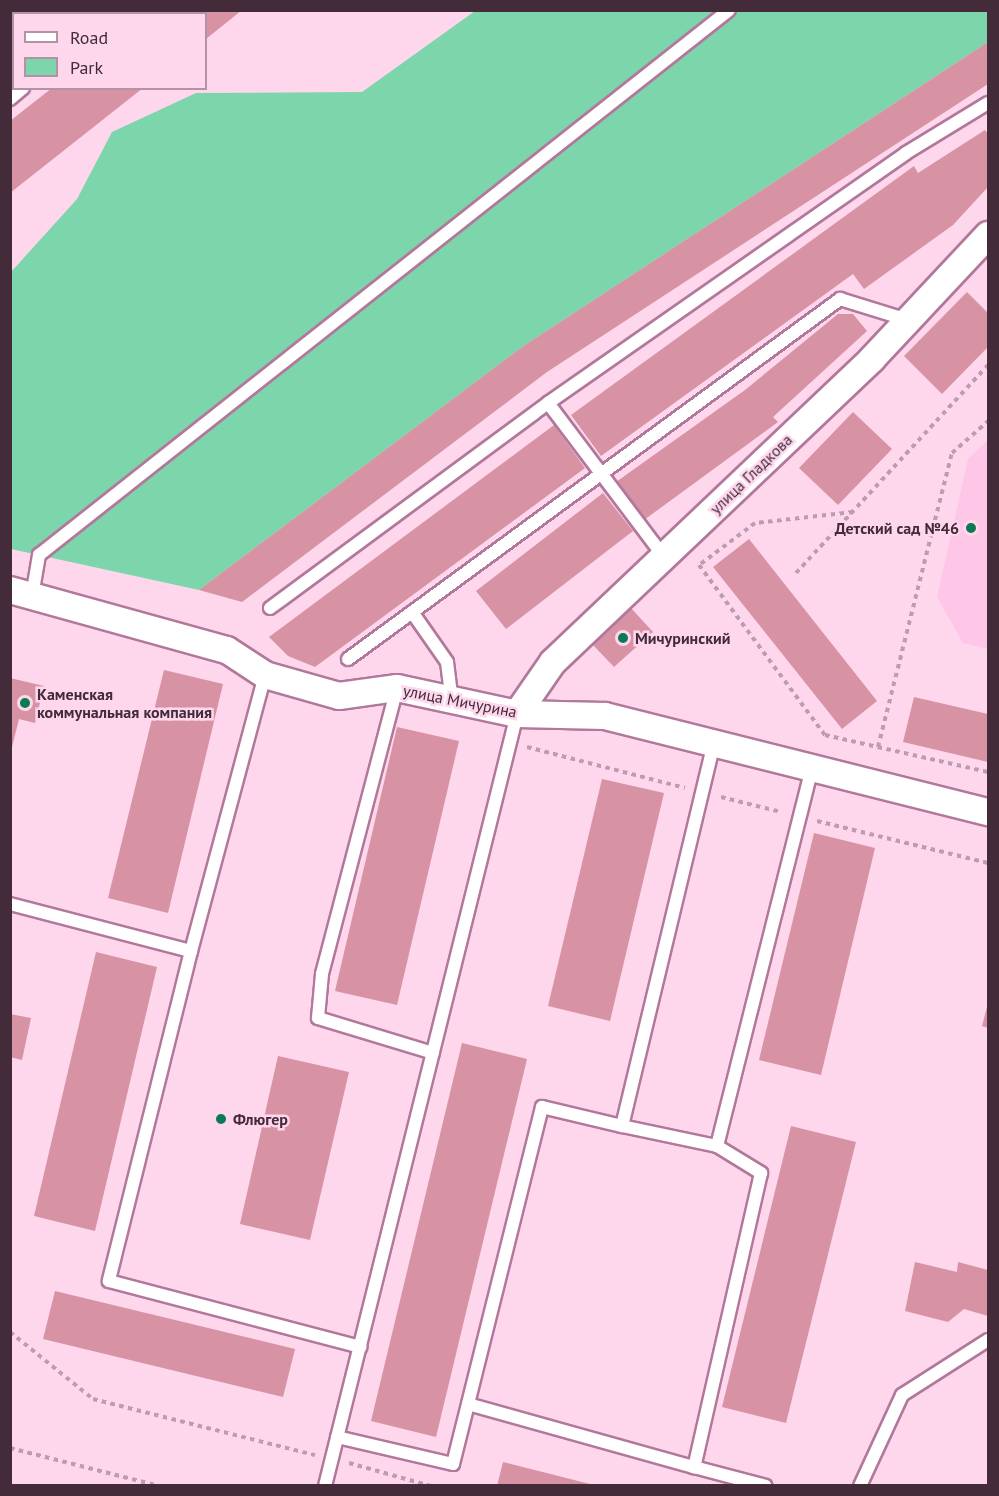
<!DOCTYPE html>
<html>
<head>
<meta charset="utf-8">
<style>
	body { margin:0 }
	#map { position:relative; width:999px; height:1496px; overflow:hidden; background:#fed7ed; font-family:"PT Sans",sans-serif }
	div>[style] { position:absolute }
	.built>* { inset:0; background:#fec6e7 }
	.green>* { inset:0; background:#7dd5ac }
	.building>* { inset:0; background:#d792a4 }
	.path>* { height:4px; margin-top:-2px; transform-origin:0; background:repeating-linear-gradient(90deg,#be9caf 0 4.5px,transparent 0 9px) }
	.roads { filter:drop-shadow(2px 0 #b2789b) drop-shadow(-2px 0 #b2789b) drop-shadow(0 2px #b2789b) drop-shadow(0 -2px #b2789b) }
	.service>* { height:12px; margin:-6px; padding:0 6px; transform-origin:6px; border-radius:6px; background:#fff }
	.minor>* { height:26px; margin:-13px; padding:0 13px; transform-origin:13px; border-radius:13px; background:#fff }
	.dots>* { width:16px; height:16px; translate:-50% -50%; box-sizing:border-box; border:3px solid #fed7ed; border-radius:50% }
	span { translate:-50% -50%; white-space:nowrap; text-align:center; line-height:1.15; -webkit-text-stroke:5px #fed7ed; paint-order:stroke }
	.street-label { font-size:16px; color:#432b39 }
	.poi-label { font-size:16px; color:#432b39; font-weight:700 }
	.right { translate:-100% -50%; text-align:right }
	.left { translate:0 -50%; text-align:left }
	.frame { position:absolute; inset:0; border:12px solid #432b39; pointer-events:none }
	.legend { position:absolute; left:12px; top:12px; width:195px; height:78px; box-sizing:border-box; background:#fed7ed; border:2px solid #b392a5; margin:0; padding:8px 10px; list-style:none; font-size:18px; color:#432b39 }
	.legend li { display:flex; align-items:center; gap:12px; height:30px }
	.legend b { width:30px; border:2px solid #b392a5 }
</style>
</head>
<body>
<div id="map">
	<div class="built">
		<div style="clip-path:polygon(988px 440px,988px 649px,963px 643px,937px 597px,968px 459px)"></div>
	</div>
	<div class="green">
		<div style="clip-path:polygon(475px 11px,988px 11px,988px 42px,522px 347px,199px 590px,11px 549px,11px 272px,77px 199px,112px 132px,196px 93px,362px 92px)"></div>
	</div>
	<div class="building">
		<div style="clip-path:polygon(10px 10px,99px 10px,14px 14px,10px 82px)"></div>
		<div style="clip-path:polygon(152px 10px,242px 10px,206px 39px,206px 14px,148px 14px)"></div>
		<div style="clip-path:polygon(988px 42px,988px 84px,547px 372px,242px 602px,199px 590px,522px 347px)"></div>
		<div style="clip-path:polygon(52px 88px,143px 88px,10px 193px,10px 121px)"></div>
		<div style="clip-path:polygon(985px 130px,988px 134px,988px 187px,953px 225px,864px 289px,853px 274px,601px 456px,571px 415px,914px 166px,918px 173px)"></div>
		<div style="clip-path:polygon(967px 292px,988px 313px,988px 347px,942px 394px,904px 356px)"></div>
		<div style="clip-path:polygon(838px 314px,853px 314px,867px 331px,773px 417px,778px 422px,644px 520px,616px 482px,745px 390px)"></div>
		<div style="clip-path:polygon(853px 412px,892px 449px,838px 505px,799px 468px)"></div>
		<div style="clip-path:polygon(554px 425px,585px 468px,315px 667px,288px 656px,269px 637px)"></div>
		<div style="clip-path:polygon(603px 493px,633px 531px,506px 629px,476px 591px)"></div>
		<div style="clip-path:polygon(749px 539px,877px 701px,842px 729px,713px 567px)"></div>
		<div style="clip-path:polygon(631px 608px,653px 632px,614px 667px,592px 644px)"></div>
		<div style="clip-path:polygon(164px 670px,223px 684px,168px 913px,108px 898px)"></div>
		<div style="clip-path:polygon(10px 678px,44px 686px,35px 723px,19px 719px,11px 751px)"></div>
		<div style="clip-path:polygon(914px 697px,988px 714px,988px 762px,903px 742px)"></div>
		<div style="clip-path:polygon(397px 727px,459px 741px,397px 1005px,335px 991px)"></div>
		<div style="clip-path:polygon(602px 779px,664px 793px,610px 1021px,548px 1006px)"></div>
		<div style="clip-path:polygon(814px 833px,875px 848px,821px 1075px,759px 1060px)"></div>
		<div style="clip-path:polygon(96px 952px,157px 967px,95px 1231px,34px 1216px)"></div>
		<div style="clip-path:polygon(988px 1003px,988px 1028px,982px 1026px)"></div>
		<div style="clip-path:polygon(10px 1014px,31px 1018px,22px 1060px,10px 1057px)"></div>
		<div style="clip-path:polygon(462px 1043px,527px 1059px,436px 1437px,371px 1421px)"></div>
		<div style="clip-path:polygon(278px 1056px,349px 1072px,310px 1240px,240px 1224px)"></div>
		<div style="clip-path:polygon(791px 1126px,856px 1142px,786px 1423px,722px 1407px)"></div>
		<div style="clip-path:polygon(915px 1262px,957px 1272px,958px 1262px,988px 1270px,988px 1316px,964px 1309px,948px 1322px,905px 1311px)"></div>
		<div style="clip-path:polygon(55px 1291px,295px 1349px,283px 1397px,43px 1339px)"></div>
		<div style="clip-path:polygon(503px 1462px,594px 1485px,594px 1486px,497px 1486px)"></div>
	</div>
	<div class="path">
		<div style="left:853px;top:512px;width:99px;rotate:173.6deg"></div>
		<div style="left:755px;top:523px;width:70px;rotate:143.1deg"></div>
		<div style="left:699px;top:565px;width:212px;rotate:53.5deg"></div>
		<div style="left:825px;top:735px;width:167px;rotate:12.8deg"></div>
		<div style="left:796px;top:573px;width:283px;rotate:-47.3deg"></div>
		<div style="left:527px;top:747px;width:163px;rotate:14.5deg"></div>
		<div style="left:878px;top:747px;width:303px;rotate:-75.9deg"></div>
		<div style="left:952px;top:453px;width:48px;rotate:-41.6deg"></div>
		<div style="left:721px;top:797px;width:62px;rotate:14deg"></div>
		<div style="left:817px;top:821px;width:176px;rotate:13.8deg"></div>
		<div style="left:10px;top:1332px;width:107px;rotate:38.9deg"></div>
		<div style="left:93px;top:1399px;width:229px;rotate:14.2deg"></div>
		<div style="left:10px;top:1448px;width:154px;rotate:14.3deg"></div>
		<div style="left:349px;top:1463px;width:85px;rotate:15.7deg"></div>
	</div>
	<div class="roads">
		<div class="service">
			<div style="left:120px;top:14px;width:6px;rotate:-45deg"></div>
			<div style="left:10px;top:99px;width:17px;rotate:-40deg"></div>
			<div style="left:548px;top:403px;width:193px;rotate:53deg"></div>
			<div style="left:32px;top:596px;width:42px;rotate:-80.3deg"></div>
			<div style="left:39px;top:555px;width:879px;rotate:-38.3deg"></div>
			<div style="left:270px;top:608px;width:345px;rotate:-36.4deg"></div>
			<div style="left:548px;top:403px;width:437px;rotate:-34.9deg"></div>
			<div style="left:906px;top:153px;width:96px;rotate:-31.4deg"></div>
			<div style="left:412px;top:612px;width:61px;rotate:55deg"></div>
			<div style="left:447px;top:662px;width:38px;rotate:83deg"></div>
			<div style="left:348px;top:659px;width:610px;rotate:-36.19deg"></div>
			<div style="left:840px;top:299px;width:71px;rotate:17.2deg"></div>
			<div style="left:265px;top:675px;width:286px;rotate:105deg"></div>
			<div style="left:191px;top:951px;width:340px;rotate:104deg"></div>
			<div style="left:109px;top:1281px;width:260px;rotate:14.7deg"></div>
			<div style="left:397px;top:688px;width:296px;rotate:104.7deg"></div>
			<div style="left:322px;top:974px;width:44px;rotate:95.2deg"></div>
			<div style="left:318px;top:1018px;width:120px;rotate:16.9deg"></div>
			<div style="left:10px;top:904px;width:187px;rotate:14.6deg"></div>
			<div style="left:622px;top:1126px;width:97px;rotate:11.9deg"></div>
			<div style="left:717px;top:1146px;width:52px;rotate:31.5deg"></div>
			<div style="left:761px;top:1173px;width:302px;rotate:102.8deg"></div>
			<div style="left:694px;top:1467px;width:74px;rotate:14.8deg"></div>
			<div style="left:717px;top:1146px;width:390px;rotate:-75.9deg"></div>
			<div style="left:468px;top:1404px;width:235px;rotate:15.6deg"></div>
			<div style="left:337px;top:1437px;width:119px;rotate:13.1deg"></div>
			<div style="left:453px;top:1464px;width:368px;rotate:-76deg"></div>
			<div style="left:542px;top:1107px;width:82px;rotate:13.4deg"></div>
			<div style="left:622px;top:1126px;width:393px;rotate:-76.5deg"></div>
			<div style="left:325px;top:1486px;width:796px;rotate:-76.03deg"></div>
			<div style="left:860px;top:1486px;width:100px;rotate:-65.2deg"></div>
			<div style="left:902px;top:1395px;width:102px;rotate:-32.6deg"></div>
		</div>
		<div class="minor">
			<div style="left:10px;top:590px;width:225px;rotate:15.5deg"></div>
			<div style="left:227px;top:650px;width:45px;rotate:33.3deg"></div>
			<div style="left:265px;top:675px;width:77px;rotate:15.8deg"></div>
			<div style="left:339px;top:696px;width:59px;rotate:-7.9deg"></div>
			<div style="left:397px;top:688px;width:123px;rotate:12.2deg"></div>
			<div style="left:517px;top:714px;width:88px;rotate:1.3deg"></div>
			<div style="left:605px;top:716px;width:395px;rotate:14.1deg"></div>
			<div style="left:517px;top:714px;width:63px;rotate:-55.3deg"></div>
			<div style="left:553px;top:662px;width:440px;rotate:-43.5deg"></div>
			<div style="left:872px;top:359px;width:170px;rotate:-46.9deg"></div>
		</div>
	</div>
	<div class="dots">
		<div style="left:971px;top:528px;background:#0a7954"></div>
		<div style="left:623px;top:638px;background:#0a7954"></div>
		<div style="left:25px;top:703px;background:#0a7954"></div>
		<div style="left:221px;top:1119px;background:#0a7954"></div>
	</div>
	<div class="street-label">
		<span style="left:751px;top:474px;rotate:-44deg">улица Гладкова</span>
		<span style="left:460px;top:701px;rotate:11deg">улица Мичурина</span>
	</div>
	<div class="poi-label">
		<span class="right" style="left:959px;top:528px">Детский сад №46</span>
		<span class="left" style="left:635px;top:638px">Мичуринский</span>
		<span class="left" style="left:37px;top:703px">Каменская<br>коммунальная компания</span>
		<span class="left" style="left:233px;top:1119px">Флюгер</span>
	</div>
	<div class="frame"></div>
	<ul class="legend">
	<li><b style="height:8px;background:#fff"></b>Road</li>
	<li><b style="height:16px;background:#7dd5ac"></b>Park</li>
	</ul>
</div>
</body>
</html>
